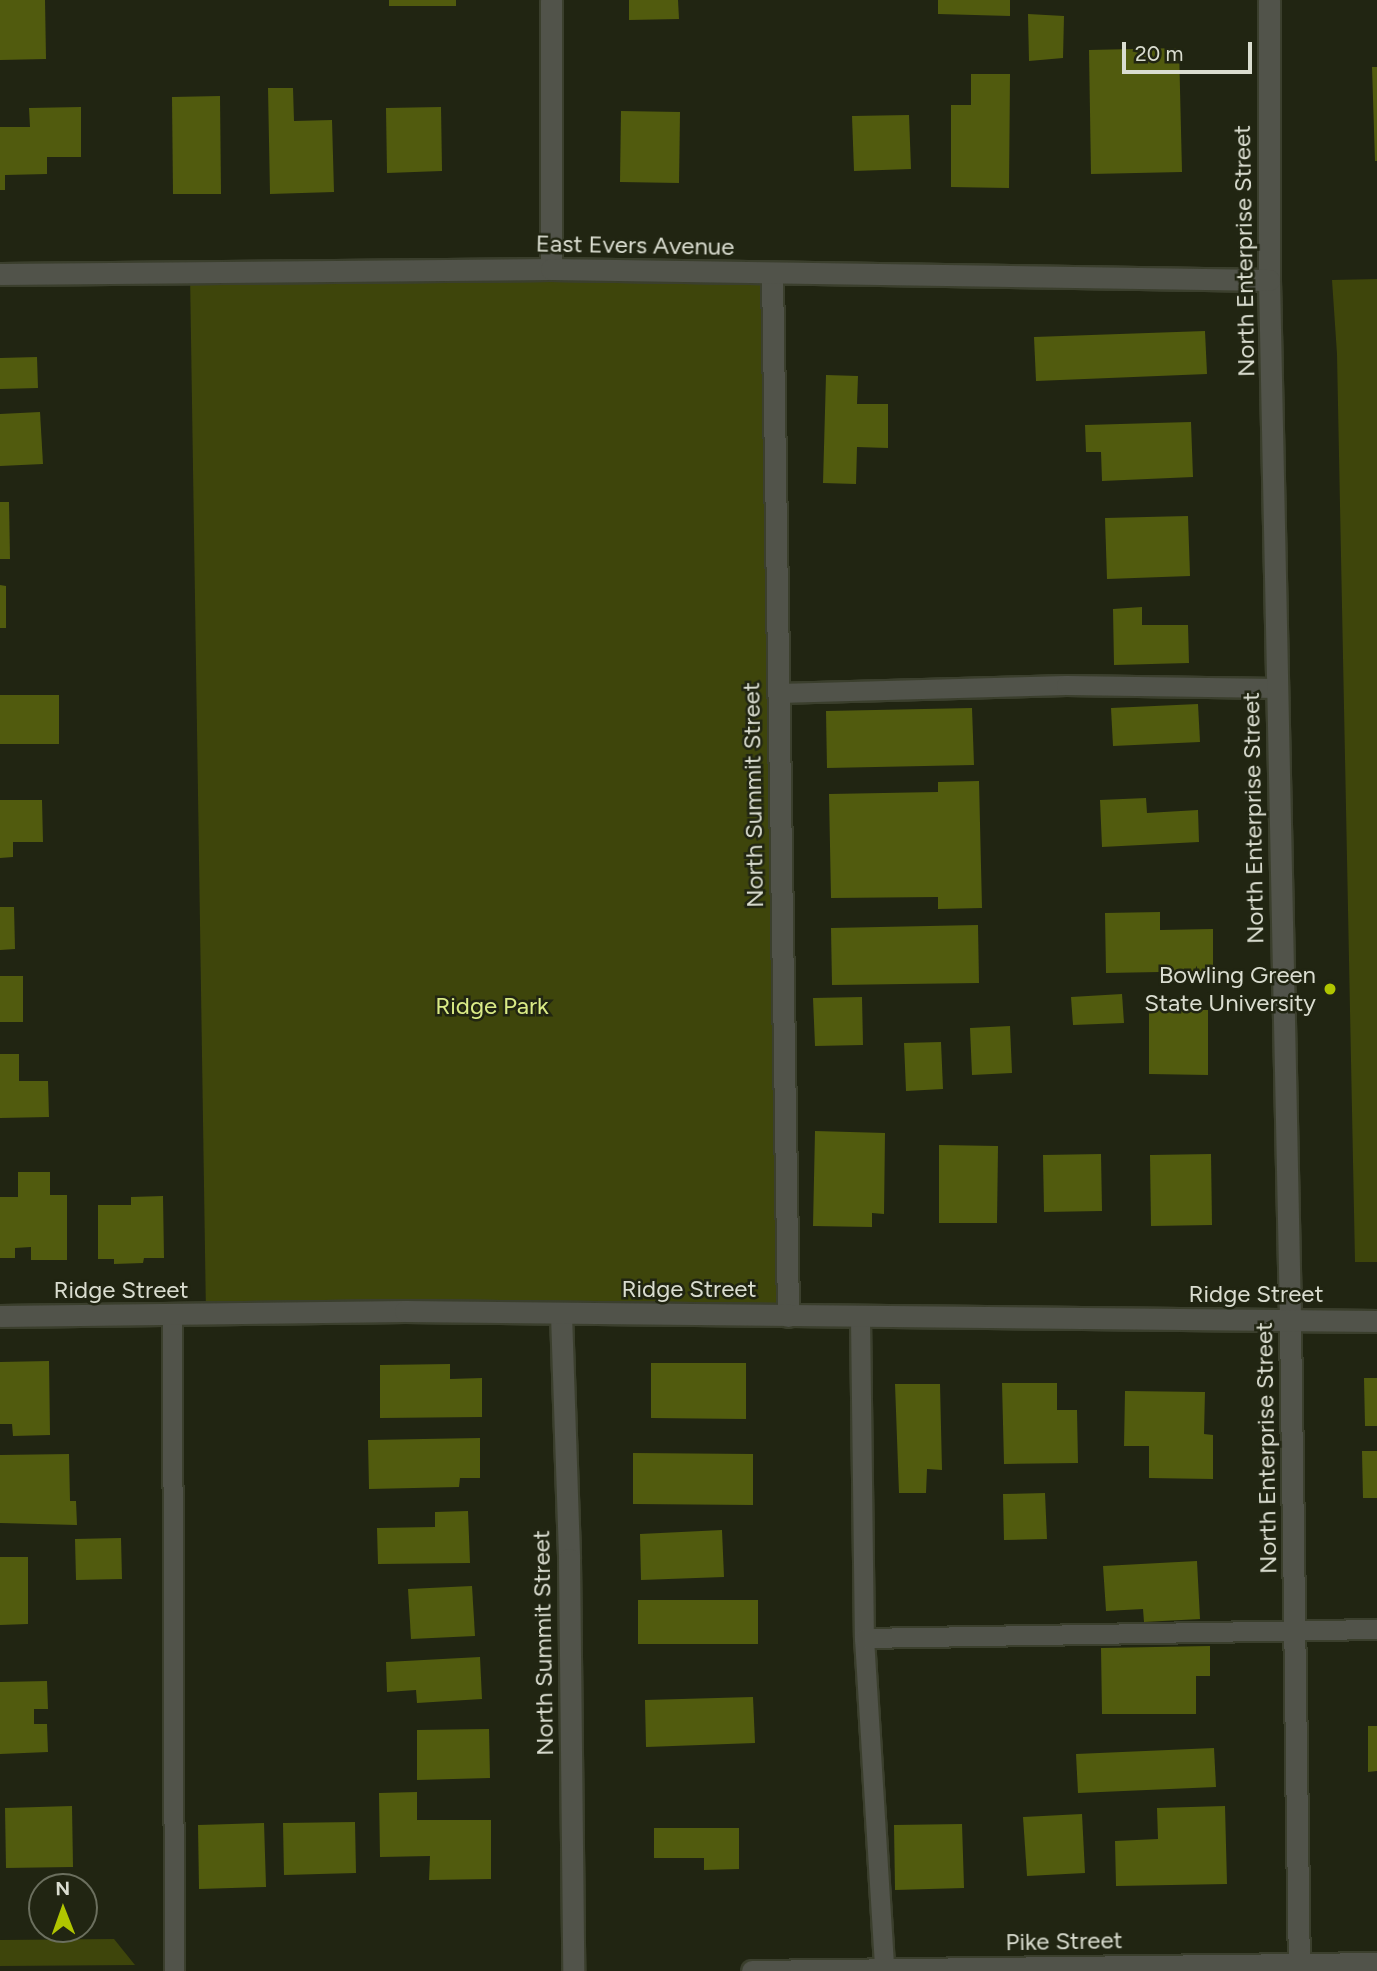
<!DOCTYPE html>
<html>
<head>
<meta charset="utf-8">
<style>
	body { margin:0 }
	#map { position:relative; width:1377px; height:1971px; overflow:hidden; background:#212512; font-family:Figtree,sans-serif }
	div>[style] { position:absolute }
	.green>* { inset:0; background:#3e450b }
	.building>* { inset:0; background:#515b0e }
	.roads { filter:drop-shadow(2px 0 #3b3f2d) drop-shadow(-2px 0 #3b3f2d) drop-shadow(0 2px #3b3f2d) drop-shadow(0 -2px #3b3f2d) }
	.service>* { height:19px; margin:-9.5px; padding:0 9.5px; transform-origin:9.5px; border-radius:9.5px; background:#51534a }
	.minor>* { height:21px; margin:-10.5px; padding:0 10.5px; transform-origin:10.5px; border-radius:10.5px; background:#51534a }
	.tertiary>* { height:21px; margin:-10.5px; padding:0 10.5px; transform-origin:10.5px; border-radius:10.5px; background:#51534a }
	.dots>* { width:19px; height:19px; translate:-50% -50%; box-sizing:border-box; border:4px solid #212512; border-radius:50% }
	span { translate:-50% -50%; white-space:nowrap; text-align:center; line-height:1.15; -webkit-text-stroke:5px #212512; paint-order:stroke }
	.street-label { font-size:24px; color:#daddd0 }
	.poi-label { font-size:24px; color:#daddd0 }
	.right { translate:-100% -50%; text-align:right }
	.park-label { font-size:24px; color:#daeb86 }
	.north { position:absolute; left:28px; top:1873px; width:70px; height:70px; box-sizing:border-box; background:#212512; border:2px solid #6b6f5e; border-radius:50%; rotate:359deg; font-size:19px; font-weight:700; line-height:28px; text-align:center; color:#daddd0 }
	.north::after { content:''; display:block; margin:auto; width:24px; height:32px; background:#b0c500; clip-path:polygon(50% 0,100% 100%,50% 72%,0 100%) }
	.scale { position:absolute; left:1122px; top:42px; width:130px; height:32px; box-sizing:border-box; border:4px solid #daddd0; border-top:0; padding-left:9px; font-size:21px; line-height:24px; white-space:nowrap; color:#daddd0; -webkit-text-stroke:5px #212512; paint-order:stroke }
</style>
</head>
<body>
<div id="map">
	<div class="green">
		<div style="clip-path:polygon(190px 272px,772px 273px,788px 1316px,206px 1316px)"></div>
		<div style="clip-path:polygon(1377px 279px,1377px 1262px,1355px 1262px,1337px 354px,1332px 280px)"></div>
		<div style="clip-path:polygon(114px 1939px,135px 1965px,0 1966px,0 1940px)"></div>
	</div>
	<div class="building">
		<div style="clip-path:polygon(0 0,45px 0,46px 59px,0 60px)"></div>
		<div style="clip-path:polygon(389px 0,456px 0,456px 6px,389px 6px)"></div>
		<div style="clip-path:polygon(629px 0,678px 0,679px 19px,629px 20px)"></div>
		<div style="clip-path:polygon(938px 0,1010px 0,1010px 16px,938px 14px)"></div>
		<div style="clip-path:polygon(1028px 14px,1064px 16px,1063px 58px,1029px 61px)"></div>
		<div style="clip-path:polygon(1179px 48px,1182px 172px,1091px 174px,1089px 50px)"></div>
		<div style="clip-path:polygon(1372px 67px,1377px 67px,1377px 161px,1375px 161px)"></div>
		<div style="clip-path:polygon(971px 74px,1010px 74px,1009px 188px,951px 187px,951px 105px,971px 105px)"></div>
		<div style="clip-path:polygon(268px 88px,293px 88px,294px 121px,332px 120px,334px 192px,270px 194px)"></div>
		<div style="clip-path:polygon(220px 96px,221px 194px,173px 194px,172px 97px)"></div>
		<div style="clip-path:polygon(81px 107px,81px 157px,47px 157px,47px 174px,5px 175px,5px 190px,0 190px,0 127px,30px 127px,29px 108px)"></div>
		<div style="clip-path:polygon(441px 107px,442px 171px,387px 173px,386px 108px)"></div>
		<div style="clip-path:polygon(621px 111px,680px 112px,679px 183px,620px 182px)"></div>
		<div style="clip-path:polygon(909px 115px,911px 169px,854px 171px,852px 116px)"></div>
		<div style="clip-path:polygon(1205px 331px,1207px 374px,1036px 381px,1034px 337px)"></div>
		<div style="clip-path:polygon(37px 357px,38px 388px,0 389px,0 358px)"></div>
		<div style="clip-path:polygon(826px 375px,858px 376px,857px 404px,888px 404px,888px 448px,857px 447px,856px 484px,823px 483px)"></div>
		<div style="clip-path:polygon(40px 412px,43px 464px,0 466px,0 414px)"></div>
		<div style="clip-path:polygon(1191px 422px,1193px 477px,1102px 481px,1101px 452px,1086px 452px,1085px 425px)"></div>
		<div style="clip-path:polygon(0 502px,9px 502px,10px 559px,0 559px)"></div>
		<div style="clip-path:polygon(1188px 516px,1190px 576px,1107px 579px,1105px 518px)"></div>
		<div style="clip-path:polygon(0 585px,6px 586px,6px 628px,0 628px)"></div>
		<div style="clip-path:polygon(1142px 607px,1142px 625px,1188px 625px,1189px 663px,1114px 665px,1113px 609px)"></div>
		<div style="clip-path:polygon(0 695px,59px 695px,59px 744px,0 744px)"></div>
		<div style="clip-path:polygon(1198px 704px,1200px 742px,1113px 746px,1111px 708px)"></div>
		<div style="clip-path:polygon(972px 708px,974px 765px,827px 768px,826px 711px)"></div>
		<div style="clip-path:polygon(979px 781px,982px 908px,938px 909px,938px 897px,831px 898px,829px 794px,938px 792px,938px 782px)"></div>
		<div style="clip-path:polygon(1146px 798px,1147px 813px,1198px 810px,1199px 842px,1102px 847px,1100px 800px)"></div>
		<div style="clip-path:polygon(0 800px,42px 800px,43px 842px,13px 842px,13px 857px,0 858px)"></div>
		<div style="clip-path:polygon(0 907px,14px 907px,15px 949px,0 950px)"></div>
		<div style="clip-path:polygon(1160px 912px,1160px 930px,1213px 929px,1213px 971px,1106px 973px,1105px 913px)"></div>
		<div style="clip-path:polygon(978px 925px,979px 983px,832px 985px,831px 928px)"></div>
		<div style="clip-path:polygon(0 976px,23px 976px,23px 1022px,0 1022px)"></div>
		<div style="clip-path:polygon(1122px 994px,1124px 1023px,1073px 1025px,1071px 997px)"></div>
		<div style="clip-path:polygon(862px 997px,863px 1045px,815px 1046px,813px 998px)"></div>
		<div style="clip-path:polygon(1149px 1010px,1208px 1010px,1208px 1075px,1149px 1074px)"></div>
		<div style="clip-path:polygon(1010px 1026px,1012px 1073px,972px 1075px,970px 1028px)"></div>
		<div style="clip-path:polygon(941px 1042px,943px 1089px,906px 1091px,904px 1043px)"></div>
		<div style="clip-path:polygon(0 1054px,19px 1054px,19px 1081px,48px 1081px,49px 1117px,0 1118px)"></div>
		<div style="clip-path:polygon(815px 1131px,885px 1133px,884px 1214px,872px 1213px,872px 1227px,813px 1226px)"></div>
		<div style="clip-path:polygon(939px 1145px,998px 1146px,997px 1223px,939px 1223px)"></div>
		<div style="clip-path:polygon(1101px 1154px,1102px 1211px,1044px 1212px,1043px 1155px)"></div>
		<div style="clip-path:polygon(1211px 1154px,1212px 1225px,1151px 1226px,1150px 1155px)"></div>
		<div style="clip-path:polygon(18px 1172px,50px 1172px,50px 1195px,67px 1195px,67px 1260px,31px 1260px,31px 1247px,15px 1248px,15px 1258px,0 1258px,0 1197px,18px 1197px)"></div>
		<div style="clip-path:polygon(163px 1196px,164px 1258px,144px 1258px,143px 1263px,114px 1264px,114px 1259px,98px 1259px,98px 1205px,131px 1205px,131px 1197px)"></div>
		<div style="clip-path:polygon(49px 1361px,50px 1435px,13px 1436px,12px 1424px,0 1424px,0 1362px)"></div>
		<div style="clip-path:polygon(651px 1363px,746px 1363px,746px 1419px,651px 1418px)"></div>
		<div style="clip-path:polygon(450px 1364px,450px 1379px,482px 1378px,482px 1417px,380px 1418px,380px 1365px)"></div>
		<div style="clip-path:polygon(1364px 1378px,1377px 1378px,1377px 1426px,1365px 1426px)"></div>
		<div style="clip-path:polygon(1002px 1383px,1057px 1383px,1057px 1410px,1077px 1410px,1078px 1463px,1004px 1464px)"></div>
		<div style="clip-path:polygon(895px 1384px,940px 1384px,942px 1470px,927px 1469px,926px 1493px,899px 1493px)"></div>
		<div style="clip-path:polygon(1125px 1391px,1205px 1392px,1204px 1434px,1213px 1435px,1213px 1479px,1149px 1478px,1149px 1446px,1124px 1446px)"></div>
		<div style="clip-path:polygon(480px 1438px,480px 1478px,460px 1478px,459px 1487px,369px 1489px,368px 1440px)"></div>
		<div style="clip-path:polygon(1362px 1451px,1377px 1451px,1377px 1498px,1363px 1498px)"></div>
		<div style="clip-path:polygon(633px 1453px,753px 1454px,753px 1505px,633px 1504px)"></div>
		<div style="clip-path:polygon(69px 1454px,70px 1501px,76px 1501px,77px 1525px,0 1523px,0 1455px)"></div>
		<div style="clip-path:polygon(1045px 1493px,1047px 1539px,1004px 1540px,1003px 1494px)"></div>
		<div style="clip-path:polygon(468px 1511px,470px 1563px,378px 1564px,377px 1528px,435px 1527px,435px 1512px)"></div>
		<div style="clip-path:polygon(722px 1530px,724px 1577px,641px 1580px,640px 1534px)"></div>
		<div style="clip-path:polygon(121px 1538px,122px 1579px,76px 1580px,75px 1539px)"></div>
		<div style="clip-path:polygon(0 1557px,28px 1557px,28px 1624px,0 1625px)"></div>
		<div style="clip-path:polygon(1197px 1561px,1200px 1619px,1144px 1622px,1143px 1609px,1106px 1611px,1103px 1566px)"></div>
		<div style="clip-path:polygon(472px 1586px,475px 1636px,411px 1639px,408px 1589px)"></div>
		<div style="clip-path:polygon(638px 1600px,758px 1600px,758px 1644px,638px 1644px)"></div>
		<div style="clip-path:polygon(1210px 1646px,1210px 1676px,1196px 1676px,1196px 1714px,1102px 1714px,1101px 1648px)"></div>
		<div style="clip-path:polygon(480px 1657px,482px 1699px,417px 1703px,416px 1690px,387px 1692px,386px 1662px)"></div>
		<div style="clip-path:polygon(47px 1681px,48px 1709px,34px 1709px,34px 1724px,47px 1724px,48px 1752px,0 1754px,0 1682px)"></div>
		<div style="clip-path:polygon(753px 1697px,755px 1743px,646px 1747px,645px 1700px)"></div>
		<div style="clip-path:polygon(1368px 1726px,1377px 1726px,1377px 1771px,1368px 1772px)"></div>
		<div style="clip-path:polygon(489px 1729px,490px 1778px,417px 1780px,417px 1730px)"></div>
		<div style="clip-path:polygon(1214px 1748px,1216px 1787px,1078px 1793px,1076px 1754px)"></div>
		<div style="clip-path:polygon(417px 1792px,417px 1820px,491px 1820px,491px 1879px,429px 1880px,430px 1856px,380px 1857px,379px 1793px)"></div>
		<div style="clip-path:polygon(72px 1806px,73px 1867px,6px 1868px,5px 1808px)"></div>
		<div style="clip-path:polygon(1225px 1806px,1227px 1884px,1116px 1886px,1115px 1841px,1158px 1839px,1157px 1808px)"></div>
		<div style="clip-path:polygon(1082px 1814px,1085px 1873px,1027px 1876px,1023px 1817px)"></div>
		<div style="clip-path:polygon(355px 1822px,356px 1873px,284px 1875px,283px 1823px)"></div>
		<div style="clip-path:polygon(264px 1823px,266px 1887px,199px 1889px,198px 1825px)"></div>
		<div style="clip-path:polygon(962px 1824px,964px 1888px,895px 1890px,894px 1825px)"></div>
		<div style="clip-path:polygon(654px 1828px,739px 1828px,739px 1869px,704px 1870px,704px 1858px,654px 1858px)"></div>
	</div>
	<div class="roads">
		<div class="service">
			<div style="left:778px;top:693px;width:288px;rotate:-1.6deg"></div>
			<div style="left:1066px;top:685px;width:211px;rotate:0.8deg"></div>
			<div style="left:172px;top:1316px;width:655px;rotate:89.83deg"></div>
			<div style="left:860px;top:1317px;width:321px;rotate:89.3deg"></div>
			<div style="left:864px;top:1638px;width:332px;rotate:86.5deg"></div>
			<div style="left:864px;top:1638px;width:513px;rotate:-1.01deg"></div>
		</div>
		<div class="minor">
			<div style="left:551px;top:0;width:269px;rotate:90deg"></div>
			<div style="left:1269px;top:0;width:280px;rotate:90deg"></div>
			<div style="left:1269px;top:280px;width:1041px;rotate:88.84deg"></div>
			<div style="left:1290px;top:1321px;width:650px;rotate:89.21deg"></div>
			<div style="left:772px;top:273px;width:1043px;rotate:89.12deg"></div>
			<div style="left:0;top:274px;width:551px;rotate:-0.52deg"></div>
			<div style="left:551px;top:269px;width:718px;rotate:0.88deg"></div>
			<div style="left:561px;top:1314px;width:245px;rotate:88.1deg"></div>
			<div style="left:569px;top:1559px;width:412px;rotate:89.4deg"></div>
		</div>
		<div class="tertiary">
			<div style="left:0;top:1316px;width:405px;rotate:-0.7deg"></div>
			<div style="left:405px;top:1311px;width:972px;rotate:0.59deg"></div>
			<div style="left:752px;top:1971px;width:625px;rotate:-0.73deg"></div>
		</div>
	</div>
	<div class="dots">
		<div style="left:1330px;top:989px;background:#b0c500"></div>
	</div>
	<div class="street-label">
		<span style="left:635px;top:245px;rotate:1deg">East Evers Avenue</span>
		<span style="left:1244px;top:251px;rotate:-91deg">North Enterprise Street</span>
		<span style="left:753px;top:795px;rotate:-91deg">North Summit Street</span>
		<span style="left:1253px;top:818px;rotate:-91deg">North Enterprise Street</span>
		<span style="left:689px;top:1289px">Ridge Street</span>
		<span style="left:121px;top:1290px">Ridge Street</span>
		<span style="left:1256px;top:1294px">Ridge Street</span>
		<span style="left:1266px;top:1448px;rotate:-91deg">North Enterprise Street</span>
		<span style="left:543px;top:1643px;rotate:-91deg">North Summit Street</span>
		<span style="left:1064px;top:1941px;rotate:-1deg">Pike Street</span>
	</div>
	<div class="poi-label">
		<span class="right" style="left:1316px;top:989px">Bowling Green<br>State University</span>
	</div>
	<div class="park-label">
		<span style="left:492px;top:1006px">Ridge Park</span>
	</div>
	<div class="north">N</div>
	<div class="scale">20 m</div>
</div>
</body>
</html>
